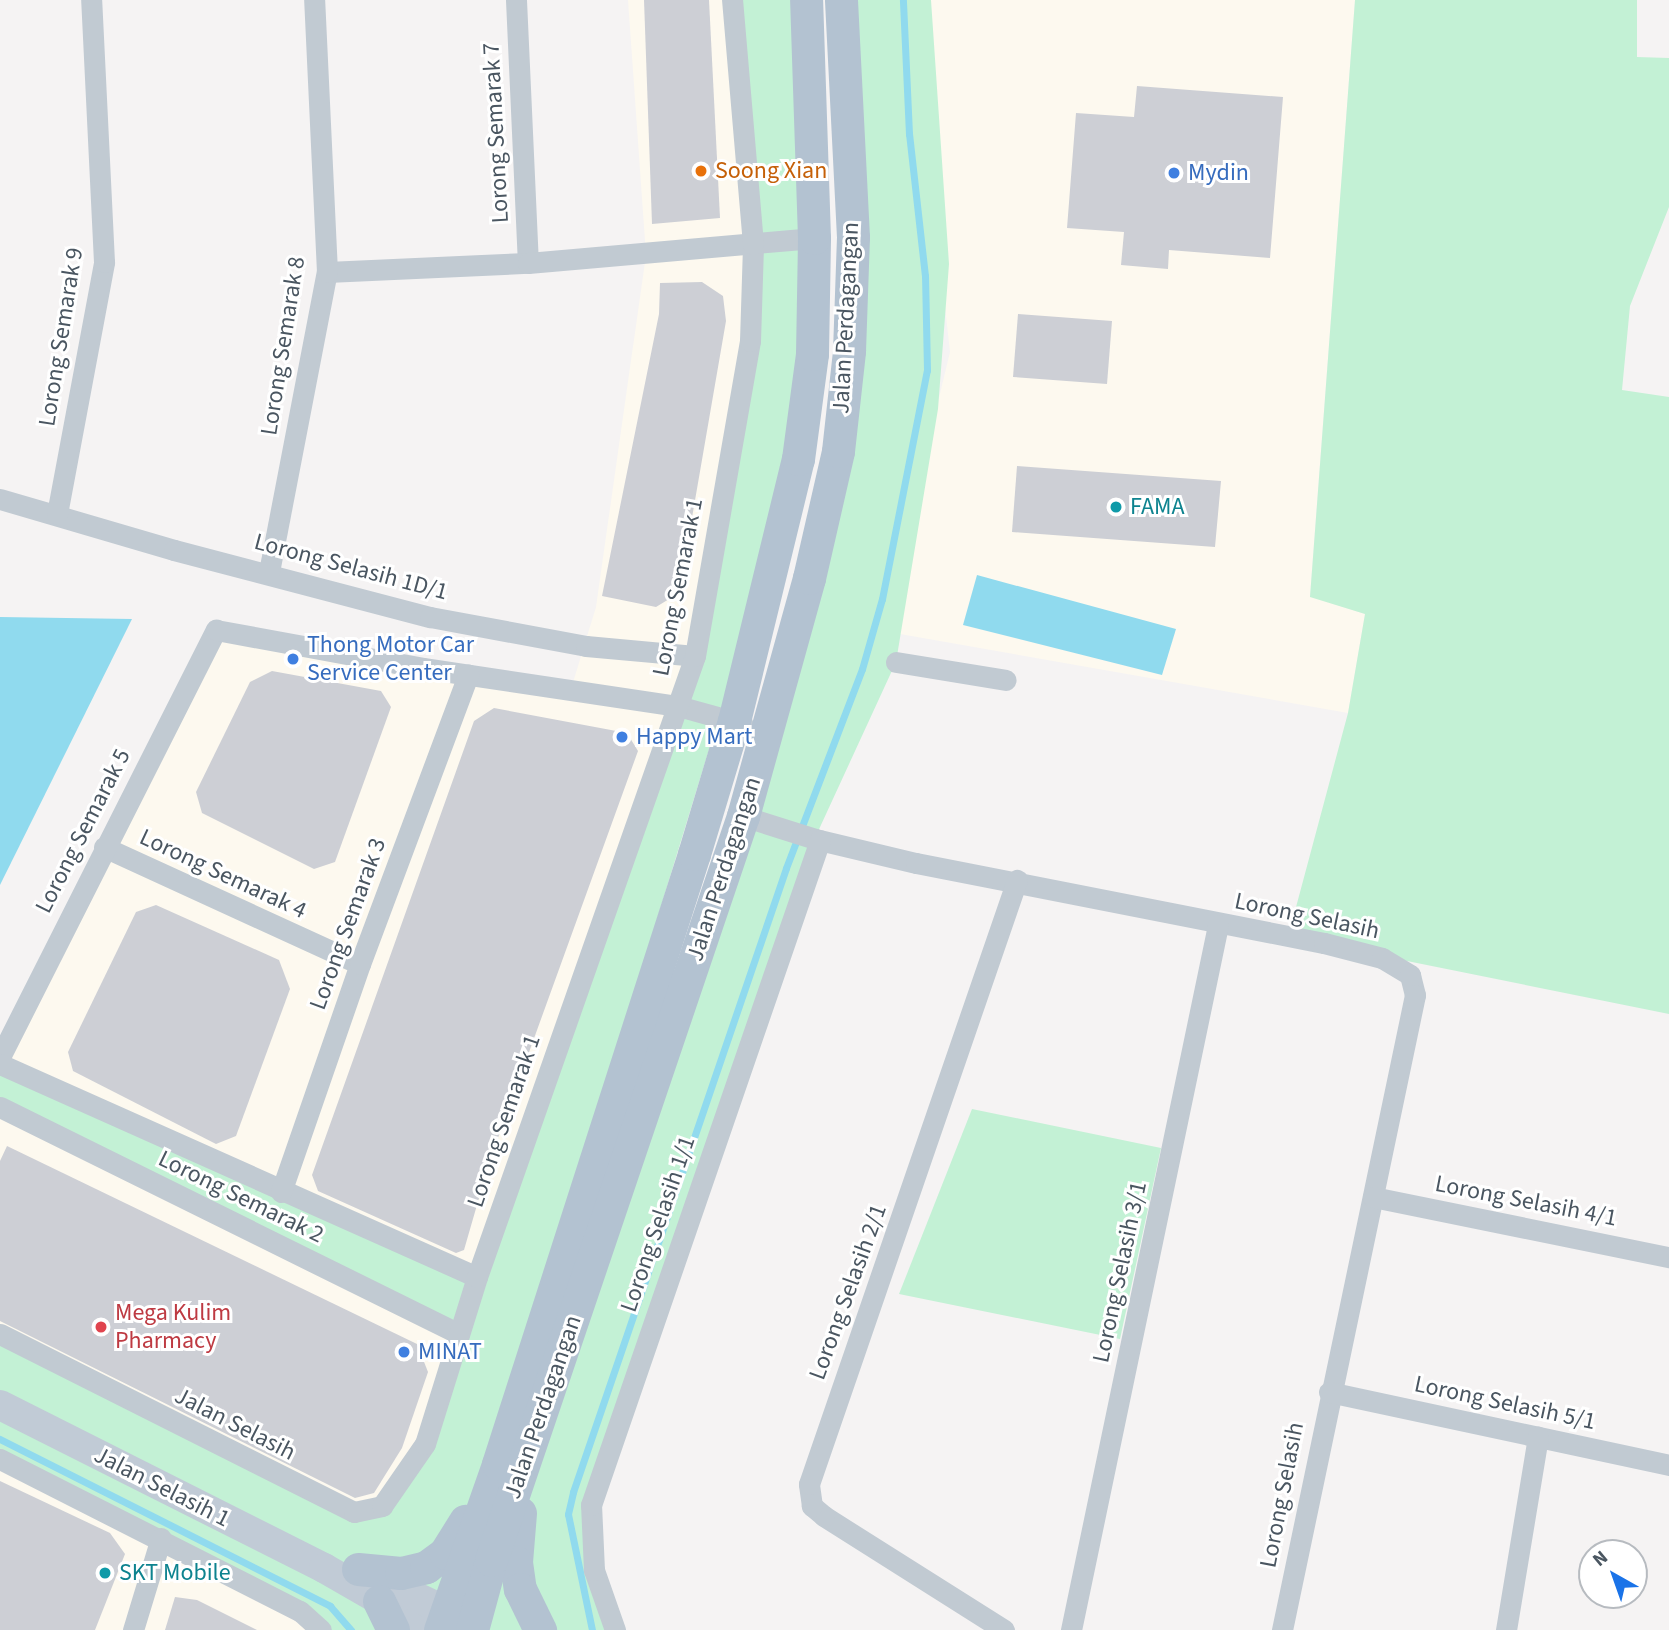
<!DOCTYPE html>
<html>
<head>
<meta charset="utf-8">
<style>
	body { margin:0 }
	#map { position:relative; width:1669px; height:1630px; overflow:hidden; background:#f5f3f3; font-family:"Source Sans 3",sans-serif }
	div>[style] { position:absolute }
	.commercial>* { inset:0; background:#fdf9ef }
	.green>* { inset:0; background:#c3f1d5 }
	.water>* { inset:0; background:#90daee }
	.stream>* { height:7px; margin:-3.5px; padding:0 3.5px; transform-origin:3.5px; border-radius:3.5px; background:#90daee }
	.building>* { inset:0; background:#cdcfd5 }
	.street>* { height:21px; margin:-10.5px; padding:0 10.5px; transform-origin:10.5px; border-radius:10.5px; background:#c1cad2 }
	.secondary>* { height:30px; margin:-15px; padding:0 15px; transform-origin:15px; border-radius:15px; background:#c1cbd6 }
	.primary>* { height:33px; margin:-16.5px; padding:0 16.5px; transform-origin:16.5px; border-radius:16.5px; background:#b3c2d1 }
	.dots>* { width:19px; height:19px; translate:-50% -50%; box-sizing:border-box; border:4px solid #fff; border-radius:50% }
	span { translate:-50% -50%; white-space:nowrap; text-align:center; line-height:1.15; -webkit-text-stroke:6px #fff; paint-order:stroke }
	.street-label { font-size:24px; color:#4a5661 }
	.food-label { font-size:24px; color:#c56008 }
	.left { translate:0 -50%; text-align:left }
	.shop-label { font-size:24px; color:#366cbe }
	.culture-label { font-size:24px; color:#0d838f }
	.health-label { font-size:24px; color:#be3a42 }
	.north { position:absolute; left:1578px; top:1539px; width:70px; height:70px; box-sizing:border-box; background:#fff; border:2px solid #b7bbc0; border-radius:50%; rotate:320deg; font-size:19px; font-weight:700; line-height:28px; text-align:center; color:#4a5661 }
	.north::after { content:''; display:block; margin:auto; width:24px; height:32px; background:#1a73e8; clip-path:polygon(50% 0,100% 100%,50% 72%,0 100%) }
</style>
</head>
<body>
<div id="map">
	<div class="commercial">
		<div style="clip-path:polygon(628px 0,806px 0,812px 354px,369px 1630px,0 1630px,0 1056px,216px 630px,571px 689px,596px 607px,646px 255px)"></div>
		<div style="clip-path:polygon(911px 0,1355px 0,1310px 596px,1365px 614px,1348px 713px,883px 631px,950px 352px)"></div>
	</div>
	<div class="green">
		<div style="clip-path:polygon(732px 0,806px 0,798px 459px,445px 1611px,0 1405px,0 1334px,372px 1511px,425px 1444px,459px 1335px,0 1107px,0 1064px,476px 1277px,678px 706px,750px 341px)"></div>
		<div style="clip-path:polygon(841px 0,931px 0,949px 264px,938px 409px,896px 662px,815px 838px,591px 1504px,615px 1630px,484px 1630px,743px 815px,838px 451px)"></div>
		<div style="clip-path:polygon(1355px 0,1637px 0,1637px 57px,1669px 58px,1669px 207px,1630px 306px,1622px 390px,1669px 397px,1669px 1014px,1288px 937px,1348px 713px,1365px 614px,1310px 597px)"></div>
		<div style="clip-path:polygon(972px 1109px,1161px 1148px,1120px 1339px,899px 1294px)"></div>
		<div style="clip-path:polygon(0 1410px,432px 1630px,321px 1630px,0 1459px)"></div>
	</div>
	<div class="water">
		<div style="clip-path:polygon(977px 575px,1176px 629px,1162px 675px,963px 625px)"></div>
		<div style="clip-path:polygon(0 617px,132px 619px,0 885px)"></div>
	</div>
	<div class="stream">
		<div style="left:0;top:1439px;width:370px;rotate:26.8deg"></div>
		<div style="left:330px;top:1606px;width:32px;rotate:49deg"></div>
		<div style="left:592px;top:1630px;width:118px;rotate:-101.7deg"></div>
		<div style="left:568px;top:1514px;width:23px;rotate:-77deg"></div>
		<div style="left:573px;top:1492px;width:659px;rotate:-71.15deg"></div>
		<div style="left:786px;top:868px;width:213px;rotate:-69.1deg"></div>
		<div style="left:862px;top:669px;width:73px;rotate:-74.1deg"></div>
		<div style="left:882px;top:599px;width:233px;rotate:-78.9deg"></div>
		<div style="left:927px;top:370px;width:94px;rotate:-91.2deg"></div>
		<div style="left:925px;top:276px;width:143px;rotate:-96.4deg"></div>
		<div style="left:909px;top:134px;width:134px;rotate:-92.6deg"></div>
	</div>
	<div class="building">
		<div style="clip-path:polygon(644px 0,709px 0,720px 218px,652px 224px)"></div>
		<div style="clip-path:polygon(1137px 86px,1283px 97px,1270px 258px,1169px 250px,1168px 269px,1121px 265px,1124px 232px,1067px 228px,1076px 113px,1134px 117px)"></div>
		<div style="clip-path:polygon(702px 282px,723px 296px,726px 321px,679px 593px,656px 607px,602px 596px,659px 314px,660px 283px)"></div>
		<div style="clip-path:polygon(1018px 314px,1112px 321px,1107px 384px,1013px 377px)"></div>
		<div style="clip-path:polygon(1017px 466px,1221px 481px,1215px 547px,1012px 532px)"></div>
		<div style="clip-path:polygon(272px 671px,381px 691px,391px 707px,335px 862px,314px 869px,202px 813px,196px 792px,250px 682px)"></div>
		<div style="clip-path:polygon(494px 708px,627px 733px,638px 751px,490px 1160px,464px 1250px,456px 1253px,318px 1191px,312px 1175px,474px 721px)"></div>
		<div style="clip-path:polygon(156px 905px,279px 960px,290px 989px,236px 1136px,216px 1144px,73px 1071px,68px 1052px,136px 912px)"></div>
		<div style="clip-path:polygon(7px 1146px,417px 1344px,428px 1372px,402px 1448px,374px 1493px,355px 1498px,0 1321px,0 1161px)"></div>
		<div style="clip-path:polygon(0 1481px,110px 1533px,125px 1554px,95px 1630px,0 1630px)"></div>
		<div style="clip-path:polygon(175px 1597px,197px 1600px,257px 1630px,165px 1630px)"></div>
	</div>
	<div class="street">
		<div style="left:516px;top:0;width:263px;rotate:87.4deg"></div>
		<div style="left:327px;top:272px;width:201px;rotate:-2.6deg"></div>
		<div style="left:528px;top:263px;width:287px;rotate:-5deg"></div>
		<div style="left:0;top:499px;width:181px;rotate:16.3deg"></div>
		<div style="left:174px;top:550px;width:265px;rotate:14.7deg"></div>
		<div style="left:430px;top:617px;width:159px;rotate:10.5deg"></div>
		<div style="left:586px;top:646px;width:109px;rotate:5.2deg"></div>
		<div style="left:57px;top:514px;width:256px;rotate:-79.4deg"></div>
		<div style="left:104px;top:262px;width:262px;rotate:-92.8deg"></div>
		<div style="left:269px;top:572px;width:306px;rotate:-79.1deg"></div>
		<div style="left:327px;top:272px;width:272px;rotate:-92.7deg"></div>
		<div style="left:896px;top:662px;width:111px;rotate:9.3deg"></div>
		<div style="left:743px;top:816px;width:76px;rotate:17.7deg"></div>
		<div style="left:815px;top:839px;width:104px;rotate:13.4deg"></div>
		<div style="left:916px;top:863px;width:416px;rotate:11.1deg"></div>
		<div style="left:1324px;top:943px;width:60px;rotate:14.5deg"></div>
		<div style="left:1382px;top:958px;width:33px;rotate:31deg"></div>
		<div style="left:1410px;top:975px;width:21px;rotate:76deg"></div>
		<div style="left:1415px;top:995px;width:649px;rotate:101.83deg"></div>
		<div style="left:104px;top:847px;width:281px;rotate:24.6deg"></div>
		<div style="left:0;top:1057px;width:479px;rotate:-63.2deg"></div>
		<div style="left:216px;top:630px;width:210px;rotate:10.4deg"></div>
		<div style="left:423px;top:668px;width:258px;rotate:8.5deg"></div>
		<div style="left:678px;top:706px;width:67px;rotate:15.5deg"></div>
		<div style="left:0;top:1064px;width:522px;rotate:24.06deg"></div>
		<div style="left:0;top:1107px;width:512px;rotate:26.31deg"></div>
		<div style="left:281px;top:1192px;width:241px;rotate:-70.9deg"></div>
		<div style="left:360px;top:964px;width:309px;rotate:-69.5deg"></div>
		<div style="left:1373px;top:1197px;width:302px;rotate:11.5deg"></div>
		<div style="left:0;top:1334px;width:396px;rotate:26.7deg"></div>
		<div style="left:354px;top:1512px;width:29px;rotate:-12deg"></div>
		<div style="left:382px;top:1506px;width:75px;rotate:-55.3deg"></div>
		<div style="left:425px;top:1444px;width:175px;rotate:-72.7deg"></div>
		<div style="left:477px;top:1277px;width:658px;rotate:-70.66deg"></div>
		<div style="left:695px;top:656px;width:320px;rotate:-80.1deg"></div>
		<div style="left:750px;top:341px;width:97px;rotate:-88.2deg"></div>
		<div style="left:753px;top:244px;width:245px;rotate:-94.9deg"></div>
		<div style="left:1329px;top:1392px;width:348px;rotate:12.1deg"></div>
		<div style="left:0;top:1459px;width:336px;rotate:26.9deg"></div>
		<div style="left:300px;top:1611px;width:28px;rotate:42deg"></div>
		<div style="left:133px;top:1630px;width:96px;rotate:-73.1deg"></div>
		<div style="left:615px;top:1630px;width:64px;rotate:-109.3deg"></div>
		<div style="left:594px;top:1570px;width:65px;rotate:-92.6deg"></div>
		<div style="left:591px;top:1505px;width:703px;rotate:-71deg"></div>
		<div style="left:1004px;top:1630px;width:213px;rotate:-147.7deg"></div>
		<div style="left:824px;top:1516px;width:16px;rotate:-140deg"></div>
		<div style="left:812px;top:1506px;width:22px;rotate:-98deg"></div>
		<div style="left:809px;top:1484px;width:639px;rotate:-71deg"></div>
		<div style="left:1071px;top:1630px;width:720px;rotate:-78.22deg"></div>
		<div style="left:1506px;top:1630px;width:196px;rotate:-80.6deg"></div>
	</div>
	<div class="secondary">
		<div style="left:0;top:1405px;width:363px;rotate:26.7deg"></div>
		<div style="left:324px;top:1568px;width:125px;rotate:29.9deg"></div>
		<div style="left:372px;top:1576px;width:107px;rotate:25.4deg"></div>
	</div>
	<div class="primary">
		<div style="left:520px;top:1513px;width:49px;rotate:94.7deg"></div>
		<div style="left:516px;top:1562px;width:27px;rotate:82deg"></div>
		<div style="left:520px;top:1589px;width:46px;rotate:64deg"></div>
		<div style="left:358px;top:1569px;width:43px;rotate:5.3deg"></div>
		<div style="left:401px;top:1573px;width:26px;rotate:-13deg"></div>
		<div style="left:426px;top:1567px;width:24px;rotate:-36deg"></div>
		<div style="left:445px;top:1553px;width:38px;rotate:-58deg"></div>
		<div style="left:379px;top:1601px;width:32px;rotate:64deg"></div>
		<div style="left:440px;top:1630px;width:176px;rotate:-70.7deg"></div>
		<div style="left:498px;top:1464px;width:641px;rotate:-72.19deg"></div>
		<div style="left:694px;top:854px;width:139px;rotate:-73.3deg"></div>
		<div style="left:734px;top:721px;width:270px;rotate:-76.3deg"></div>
		<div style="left:798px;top:459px;width:106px;rotate:-82.4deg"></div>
		<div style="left:812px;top:354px;width:116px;rotate:-89deg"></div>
		<div style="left:814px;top:238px;width:238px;rotate:-91.9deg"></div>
		<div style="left:472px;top:1630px;width:73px;rotate:-74.8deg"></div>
		<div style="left:491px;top:1560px;width:786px;rotate:-71.29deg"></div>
		<div style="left:743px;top:816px;width:247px;rotate:-74.5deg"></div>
		<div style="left:809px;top:578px;width:130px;rotate:-77.1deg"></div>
		<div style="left:838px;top:451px;width:101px;rotate:-83.7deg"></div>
		<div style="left:849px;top:351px;width:114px;rotate:-88deg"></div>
		<div style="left:853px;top:237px;width:237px;rotate:-92.9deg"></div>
	</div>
	<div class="dots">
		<div style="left:701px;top:171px;background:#e8710a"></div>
		<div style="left:1174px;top:173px;background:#3f7fe0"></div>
		<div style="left:1116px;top:507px;background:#0f9aa8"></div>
		<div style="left:293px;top:659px;background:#3f7fe0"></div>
		<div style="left:622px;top:737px;background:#3f7fe0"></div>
		<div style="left:101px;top:1327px;background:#e0444e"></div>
		<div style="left:404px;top:1352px;background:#3f7fe0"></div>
		<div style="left:105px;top:1573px;background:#0f9aa8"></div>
	</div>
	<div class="street-label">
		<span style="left:496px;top:133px;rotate:-93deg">Lorong Semarak 7</span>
		<span style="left:846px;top:318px;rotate:-87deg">Jalan Perdagangan</span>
		<span style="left:61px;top:337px;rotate:-81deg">Lorong Semarak 9</span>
		<span style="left:283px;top:346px;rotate:-81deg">Lorong Semarak 8</span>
		<span style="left:351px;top:567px;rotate:15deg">Lorong Selasih 1D/1</span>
		<span style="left:678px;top:587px;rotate:-79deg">Lorong Semarak 1</span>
		<span style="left:83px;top:831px;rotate:-63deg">Lorong Semarak 5</span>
		<span style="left:724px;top:869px;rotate:-72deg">Jalan Perdagangan</span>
		<span style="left:223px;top:874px;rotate:25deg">Lorong Semarak 4</span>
		<span style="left:1307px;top:916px;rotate:12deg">Lorong Selasih</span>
		<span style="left:348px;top:924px;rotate:-70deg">Lorong Semarak 3</span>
		<span style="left:504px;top:1121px;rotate:-71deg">Lorong Semarak 1</span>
		<span style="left:241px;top:1197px;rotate:26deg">Lorong Semarak 2</span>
		<span style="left:1526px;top:1201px;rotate:11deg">Lorong Selasih 4/1</span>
		<span style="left:658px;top:1224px;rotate:-71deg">Lorong Selasih 1/1</span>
		<span style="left:1120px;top:1272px;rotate:-78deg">Lorong Selasih 3/1</span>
		<span style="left:848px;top:1292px;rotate:-70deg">Lorong Selasih 2/1</span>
		<span style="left:1505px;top:1403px;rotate:12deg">Lorong Selasih 5/1</span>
		<span style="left:543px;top:1407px;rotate:-71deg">Jalan Perdagangan</span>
		<span style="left:235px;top:1424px;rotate:27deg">Jalan Selasih</span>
		<span style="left:162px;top:1487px;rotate:27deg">Jalan Selasih 1</span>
		<span style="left:1282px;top:1495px;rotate:-79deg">Lorong Selasih</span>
	</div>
	<div class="food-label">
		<span class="left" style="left:715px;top:171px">Soong Xian</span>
	</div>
	<div class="shop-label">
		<span class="left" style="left:1188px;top:173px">Mydin</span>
		<span class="left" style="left:307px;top:659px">Thong Motor Car<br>Service Center</span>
		<span class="left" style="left:636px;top:737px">Happy Mart</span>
		<span class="left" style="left:418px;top:1352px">MINAT</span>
	</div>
	<div class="culture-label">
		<span class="left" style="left:1130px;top:507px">FAMA</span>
		<span class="left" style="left:119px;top:1573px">SKT Mobile</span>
	</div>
	<div class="health-label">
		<span class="left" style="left:115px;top:1327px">Mega Kulim<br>Pharmacy</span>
	</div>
	<div class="north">N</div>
</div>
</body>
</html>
